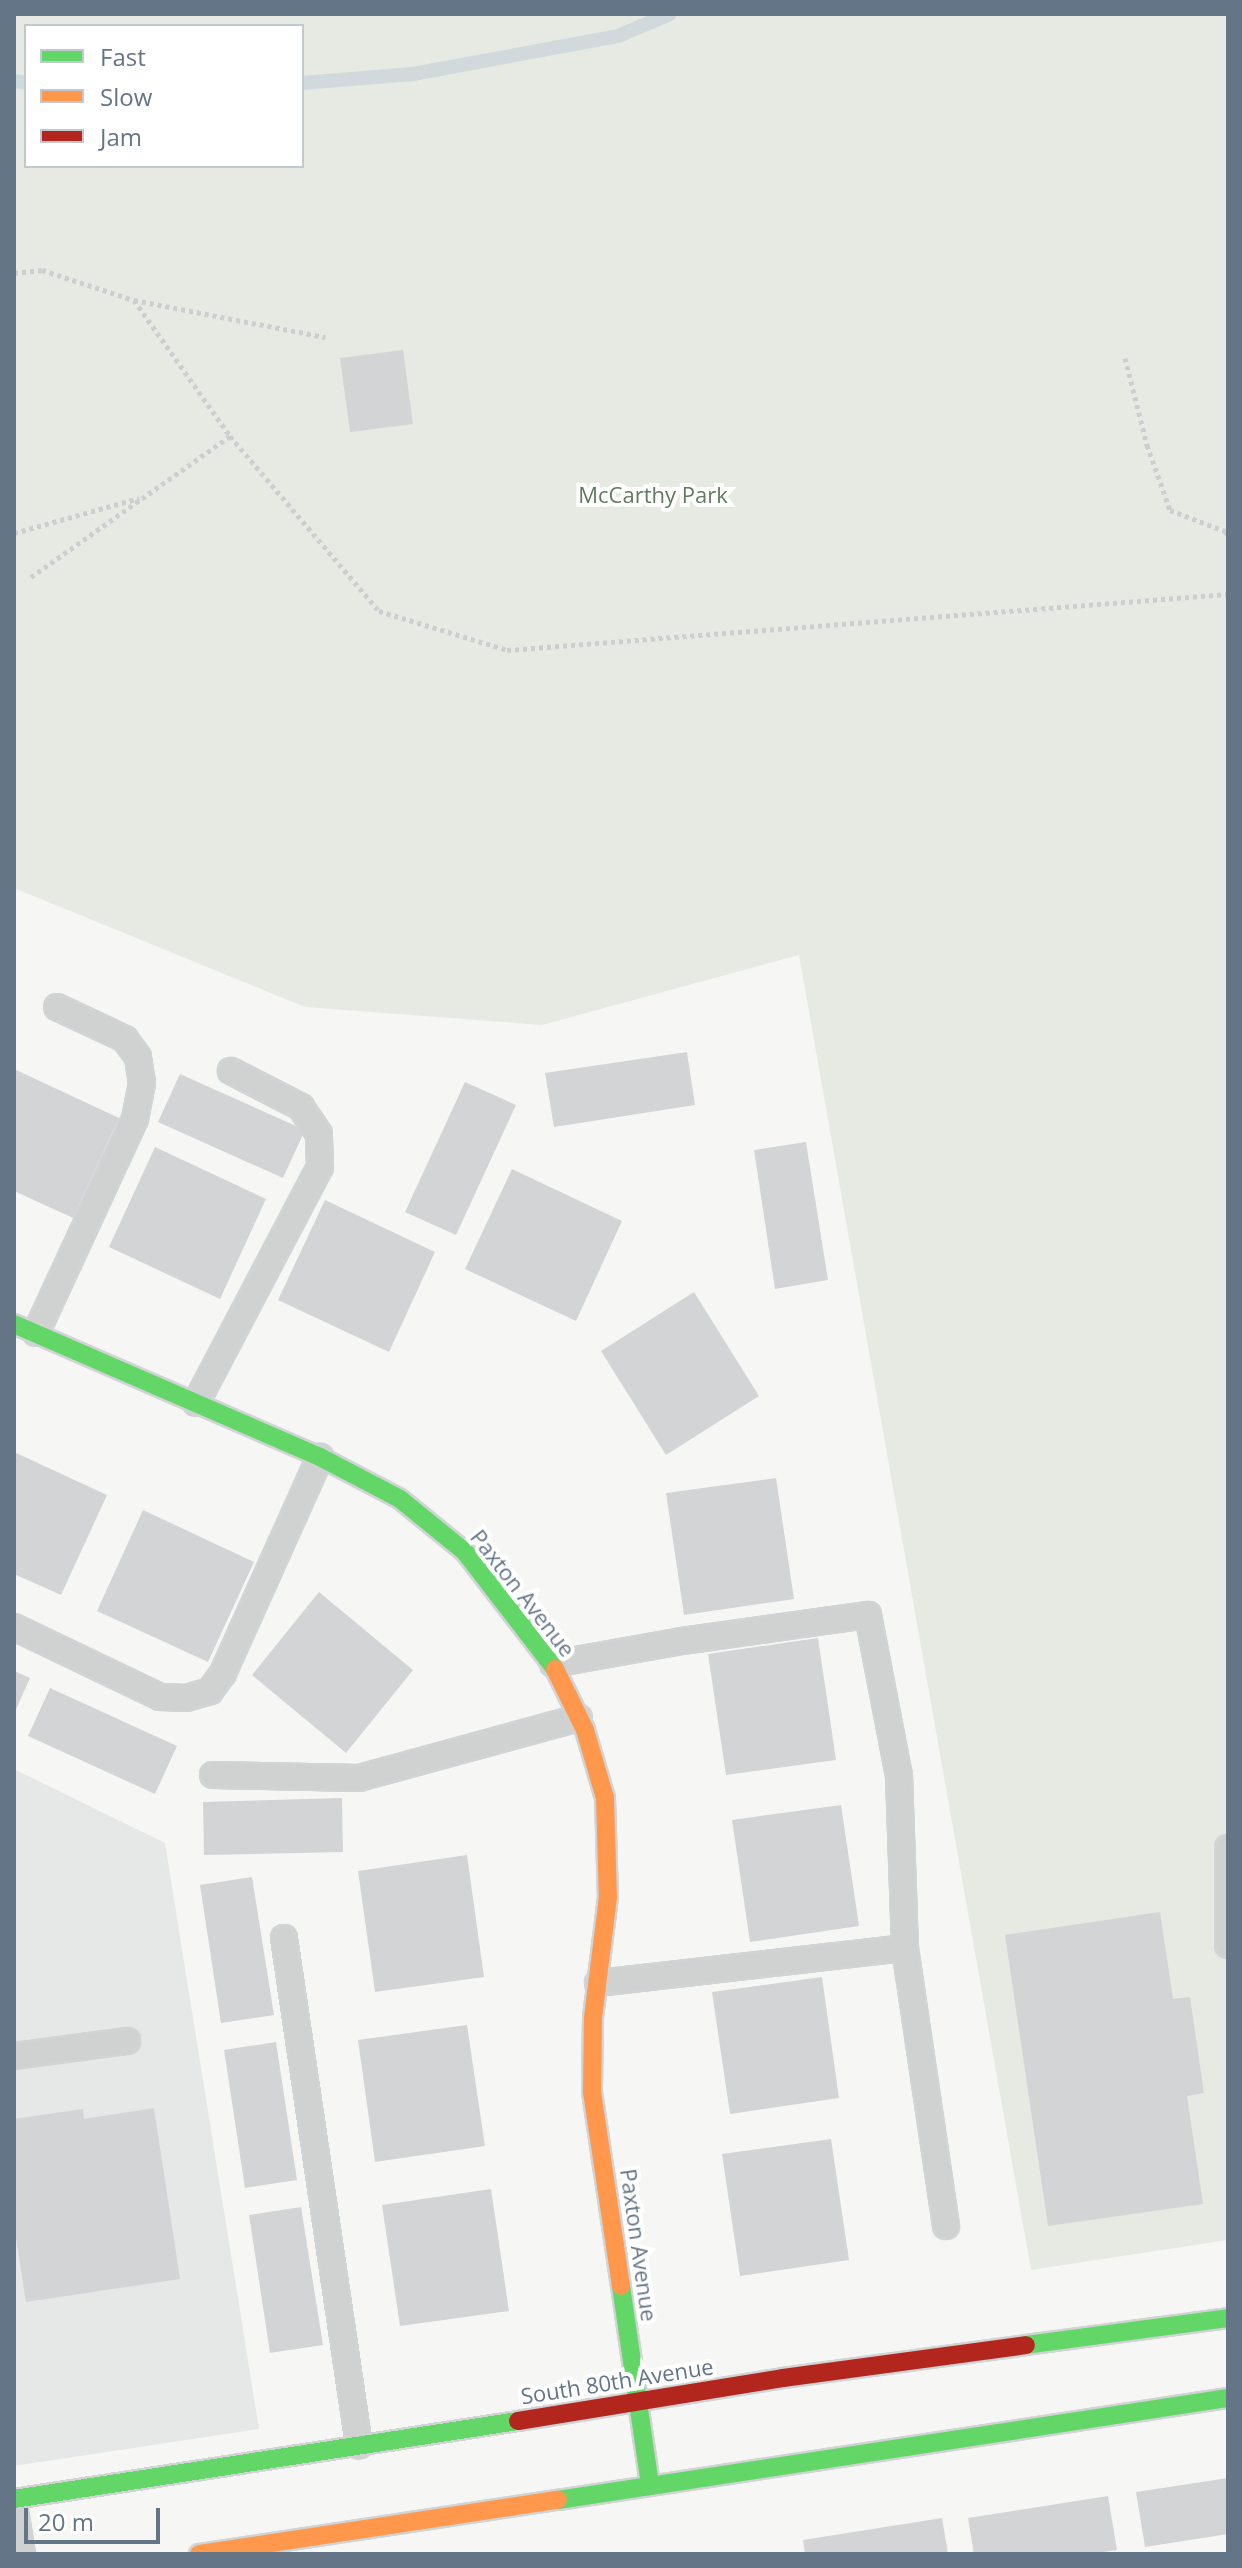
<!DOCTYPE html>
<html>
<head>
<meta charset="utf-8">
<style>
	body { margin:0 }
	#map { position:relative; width:1242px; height:2568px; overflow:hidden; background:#f6f7f5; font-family:"Open Sans",sans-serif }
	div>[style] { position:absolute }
	.built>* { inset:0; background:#e6e8e8 }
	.green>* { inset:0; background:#e6eae3 }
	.stream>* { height:14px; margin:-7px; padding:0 7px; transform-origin:7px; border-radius:7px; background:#d1d9dc }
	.building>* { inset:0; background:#d3d4d5 }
	.path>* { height:5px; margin-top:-2.5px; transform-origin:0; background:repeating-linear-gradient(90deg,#cdcecf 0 4px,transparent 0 8px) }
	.roads { filter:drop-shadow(2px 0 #d1d4d5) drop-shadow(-2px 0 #d1d4d5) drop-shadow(0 2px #d1d4d5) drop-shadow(0 -2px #d1d4d5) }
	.lane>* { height:24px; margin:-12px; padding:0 12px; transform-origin:12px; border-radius:12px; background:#d0d2d2 }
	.fast>* { height:18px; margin:-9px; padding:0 9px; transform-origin:9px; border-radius:9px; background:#63d668 }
	.slow>* { height:18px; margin:-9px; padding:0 9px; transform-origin:9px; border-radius:9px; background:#ff974d }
	.jam>* { height:18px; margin:-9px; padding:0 9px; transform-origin:9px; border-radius:9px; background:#b3261e }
	span { translate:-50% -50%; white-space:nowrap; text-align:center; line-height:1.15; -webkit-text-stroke:8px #fff; paint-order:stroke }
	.park-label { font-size:22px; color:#627a5f }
	.street-label { font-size:22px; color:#647588 }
	.frame { position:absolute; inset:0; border:16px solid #647588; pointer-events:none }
	.legend { position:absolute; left:24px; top:24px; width:280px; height:144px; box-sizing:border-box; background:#fff; border:2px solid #c1c8cf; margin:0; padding:10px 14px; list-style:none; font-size:24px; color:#647588 }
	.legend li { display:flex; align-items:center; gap:16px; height:40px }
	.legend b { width:40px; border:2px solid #c1c8cf }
	.scale { position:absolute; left:24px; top:2508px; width:136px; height:36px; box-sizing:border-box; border:4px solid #647588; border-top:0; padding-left:10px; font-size:24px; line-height:28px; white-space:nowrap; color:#647588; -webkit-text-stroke:6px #fff; paint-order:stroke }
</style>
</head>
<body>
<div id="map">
	<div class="built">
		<div style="clip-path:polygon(14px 1769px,165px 1843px,259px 2429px,14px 2466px)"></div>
	</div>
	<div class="green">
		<div style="clip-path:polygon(evenodd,14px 14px,1228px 14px,1228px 2240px,1031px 2270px,799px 955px,542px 1025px,305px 1007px,14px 888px,14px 14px,26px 26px,302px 26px,302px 166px,26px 166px,26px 26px)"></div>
	</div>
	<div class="stream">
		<div style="left:14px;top:81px;width:12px;rotate:9deg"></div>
		<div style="left:302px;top:83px;width:111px;rotate:-4.6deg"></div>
		<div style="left:413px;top:74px;width:208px;rotate:-10.5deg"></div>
		<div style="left:618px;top:36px;width:56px;rotate:-22.9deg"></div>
	</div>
	<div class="building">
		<div style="clip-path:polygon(403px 350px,413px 424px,350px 432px,340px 358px)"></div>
		<div style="clip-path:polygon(687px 1052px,695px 1105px,554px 1127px,545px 1073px)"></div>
		<div style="clip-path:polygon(14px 1069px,119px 1118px,73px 1218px,14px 1191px)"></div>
		<div style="clip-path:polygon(180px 1074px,305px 1130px,283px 1178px,158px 1122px)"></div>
		<div style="clip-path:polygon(465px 1082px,516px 1105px,456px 1235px,405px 1212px)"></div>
		<div style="clip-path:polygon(806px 1142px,828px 1280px,775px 1289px,754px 1150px)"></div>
		<div style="clip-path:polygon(155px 1147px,266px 1199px,220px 1299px,109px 1247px)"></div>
		<div style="clip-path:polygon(512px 1169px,622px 1221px,576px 1321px,465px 1269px)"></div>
		<div style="clip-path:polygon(325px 1200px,435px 1252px,389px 1352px,278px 1300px)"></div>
		<div style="clip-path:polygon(694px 1292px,759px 1396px,666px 1455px,601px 1351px)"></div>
		<div style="clip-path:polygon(14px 1452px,107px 1495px,61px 1595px,14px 1574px)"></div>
		<div style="clip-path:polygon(776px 1478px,794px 1599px,684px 1615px,666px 1493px)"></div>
		<div style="clip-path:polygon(143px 1510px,254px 1562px,208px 1662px,97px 1611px)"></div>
		<div style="clip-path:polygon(319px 1592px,413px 1670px,346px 1753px,252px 1675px)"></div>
		<div style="clip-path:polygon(818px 1638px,836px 1760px,726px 1775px,708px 1654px)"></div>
		<div style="clip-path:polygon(14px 1671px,30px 1678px,14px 1714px)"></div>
		<div style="clip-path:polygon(50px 1688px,177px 1746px,155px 1794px,28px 1736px)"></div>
		<div style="clip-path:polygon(342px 1798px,343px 1852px,204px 1855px,203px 1802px)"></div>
		<div style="clip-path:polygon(841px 1805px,859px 1926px,750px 1942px,732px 1820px)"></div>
		<div style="clip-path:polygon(467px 1855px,484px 1977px,375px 1992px,358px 1871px)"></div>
		<div style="clip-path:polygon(252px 1877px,274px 2015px,221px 2023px,200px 1885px)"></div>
		<div style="clip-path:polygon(1160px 1912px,1173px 1999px,1190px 1997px,1204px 2093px,1187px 2096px,1203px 2204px,1048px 2226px,1005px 1935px)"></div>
		<div style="clip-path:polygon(822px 1977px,839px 2098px,730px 2114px,712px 1992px)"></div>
		<div style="clip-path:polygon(467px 2025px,485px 2146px,375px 2162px,358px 2040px)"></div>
		<div style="clip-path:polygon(276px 2042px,297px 2180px,245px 2188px,224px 2050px)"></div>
		<div style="clip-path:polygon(154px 2108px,180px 2279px,26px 2302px,14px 2225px,14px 2119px,83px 2109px,84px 2119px)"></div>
		<div style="clip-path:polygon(831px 2139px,849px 2260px,740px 2276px,722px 2154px)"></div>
		<div style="clip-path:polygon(491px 2189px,509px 2311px,400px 2326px,382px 2205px)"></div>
		<div style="clip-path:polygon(301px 2207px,323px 2345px,270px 2353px,249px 2215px)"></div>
		<div style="clip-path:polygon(1228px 2478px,1228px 2534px,1145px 2547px,1136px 2492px)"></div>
		<div style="clip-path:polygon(1108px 2496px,1117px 2550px,1091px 2554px,974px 2554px,968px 2518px)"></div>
		<div style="clip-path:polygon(942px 2518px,948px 2554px,805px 2554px,803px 2540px)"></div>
	</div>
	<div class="path">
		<div style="left:14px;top:273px;width:28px;rotate:-6deg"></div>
		<div style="left:42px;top:270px;width:97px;rotate:18.1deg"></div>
		<div style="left:134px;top:300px;width:166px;rotate:54.8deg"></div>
		<div style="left:230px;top:436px;width:230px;rotate:49.6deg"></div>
		<div style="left:379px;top:611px;width:134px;rotate:16.9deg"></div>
		<div style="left:507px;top:650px;width:723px;rotate:-4.44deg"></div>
		<div style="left:134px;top:300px;width:195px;rotate:11deg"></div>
		<div style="left:1125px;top:358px;width:90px;rotate:75.8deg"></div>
		<div style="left:1147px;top:445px;width:69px;rotate:70.5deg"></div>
		<div style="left:1170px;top:510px;width:59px;rotate:20.9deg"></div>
		<div style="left:1225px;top:531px;width:5px;rotate:53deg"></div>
		<div style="left:14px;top:533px;width:130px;rotate:-15.6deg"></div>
		<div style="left:31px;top:577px;width:244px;rotate:-35.3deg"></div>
	</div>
	<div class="roads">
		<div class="lane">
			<div style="left:36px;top:1333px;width:236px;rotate:-65.2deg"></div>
			<div style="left:135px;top:1119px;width:37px;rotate:-79deg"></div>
			<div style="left:142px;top:1083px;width:26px;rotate:-99deg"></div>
			<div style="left:138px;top:1057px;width:22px;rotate:-126deg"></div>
			<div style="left:125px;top:1039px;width:75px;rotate:-154.8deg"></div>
			<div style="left:196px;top:1403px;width:267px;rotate:-62.3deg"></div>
			<div style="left:320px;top:1167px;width:33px;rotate:-92deg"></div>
			<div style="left:319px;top:1134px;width:32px;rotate:-124deg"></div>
			<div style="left:301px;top:1107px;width:79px;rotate:-152.8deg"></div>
			<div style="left:14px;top:1627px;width:162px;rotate:25.6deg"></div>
			<div style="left:160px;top:1697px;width:26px;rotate:2deg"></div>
			<div style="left:186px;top:1698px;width:25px;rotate:-16deg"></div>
			<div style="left:210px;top:1691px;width:22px;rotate:-54deg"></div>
			<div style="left:223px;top:1673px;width:237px;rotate:-65.8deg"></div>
			<div style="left:553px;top:1664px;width:131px;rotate:-10.1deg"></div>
			<div style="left:682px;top:1641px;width:188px;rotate:-8deg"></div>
			<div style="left:868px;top:1615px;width:164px;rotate:79.1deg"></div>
			<div style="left:899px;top:1776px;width:172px;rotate:88deg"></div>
			<div style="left:905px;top:1948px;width:309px;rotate:173.5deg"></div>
			<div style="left:213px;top:1775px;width:146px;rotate:1.2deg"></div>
			<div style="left:359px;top:1778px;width:228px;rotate:-15.3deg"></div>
			<div style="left:1228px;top:1848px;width:97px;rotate:90deg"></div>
			<div style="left:284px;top:1938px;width:513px;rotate:81.59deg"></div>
			<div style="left:905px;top:1948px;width:281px;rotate:81.6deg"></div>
			<div style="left:14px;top:2056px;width:114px;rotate:-7.6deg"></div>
			<div style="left:14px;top:2504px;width:51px;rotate:80.9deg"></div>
		</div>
		<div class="fast">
			<div style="left:14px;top:1324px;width:334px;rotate:23.5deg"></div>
			<div style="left:320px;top:1457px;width:90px;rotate:27.7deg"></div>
			<div style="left:400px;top:1499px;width:84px;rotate:39.2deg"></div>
			<div style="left:465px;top:1552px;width:148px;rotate:52.4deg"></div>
			<div style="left:621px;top:2286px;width:202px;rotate:81.7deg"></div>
			<div style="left:1026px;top:2345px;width:204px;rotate:-7.6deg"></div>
			<div style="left:14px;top:2499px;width:510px;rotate:-8.8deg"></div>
			<div style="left:558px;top:2500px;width:678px;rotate:-8.66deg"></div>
		</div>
		<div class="slow">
			<div style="left:555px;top:1669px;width:68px;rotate:63.8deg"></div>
			<div style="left:585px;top:1730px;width:71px;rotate:73.6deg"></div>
			<div style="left:605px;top:1798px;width:99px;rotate:88.3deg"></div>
			<div style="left:608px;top:1897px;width:121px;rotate:97.1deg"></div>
			<div style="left:593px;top:2017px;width:75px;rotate:90.8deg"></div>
			<div style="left:592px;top:2092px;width:196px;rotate:81.5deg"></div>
			<div style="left:199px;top:2554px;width:363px;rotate:-8.6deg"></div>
		</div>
		<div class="jam">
			<div style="left:518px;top:2421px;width:268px;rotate:-9.2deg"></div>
			<div style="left:783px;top:2378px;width:245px;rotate:-7.7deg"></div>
		</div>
	</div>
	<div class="park-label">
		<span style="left:653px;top:495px">McCarthy Park</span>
	</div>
	<div class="street-label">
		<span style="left:523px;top:1593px;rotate:52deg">Paxton Avenue</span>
		<span style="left:639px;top:2245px;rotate:82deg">Paxton Avenue</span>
		<span style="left:617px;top:2381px;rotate:-9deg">South 80th Avenue</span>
	</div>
	<div class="frame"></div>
	<ul class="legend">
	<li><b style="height:10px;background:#63d668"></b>Fast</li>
	<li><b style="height:10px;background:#ff974d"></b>Slow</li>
	<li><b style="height:10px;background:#b3261e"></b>Jam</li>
	</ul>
	<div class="scale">20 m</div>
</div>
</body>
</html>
